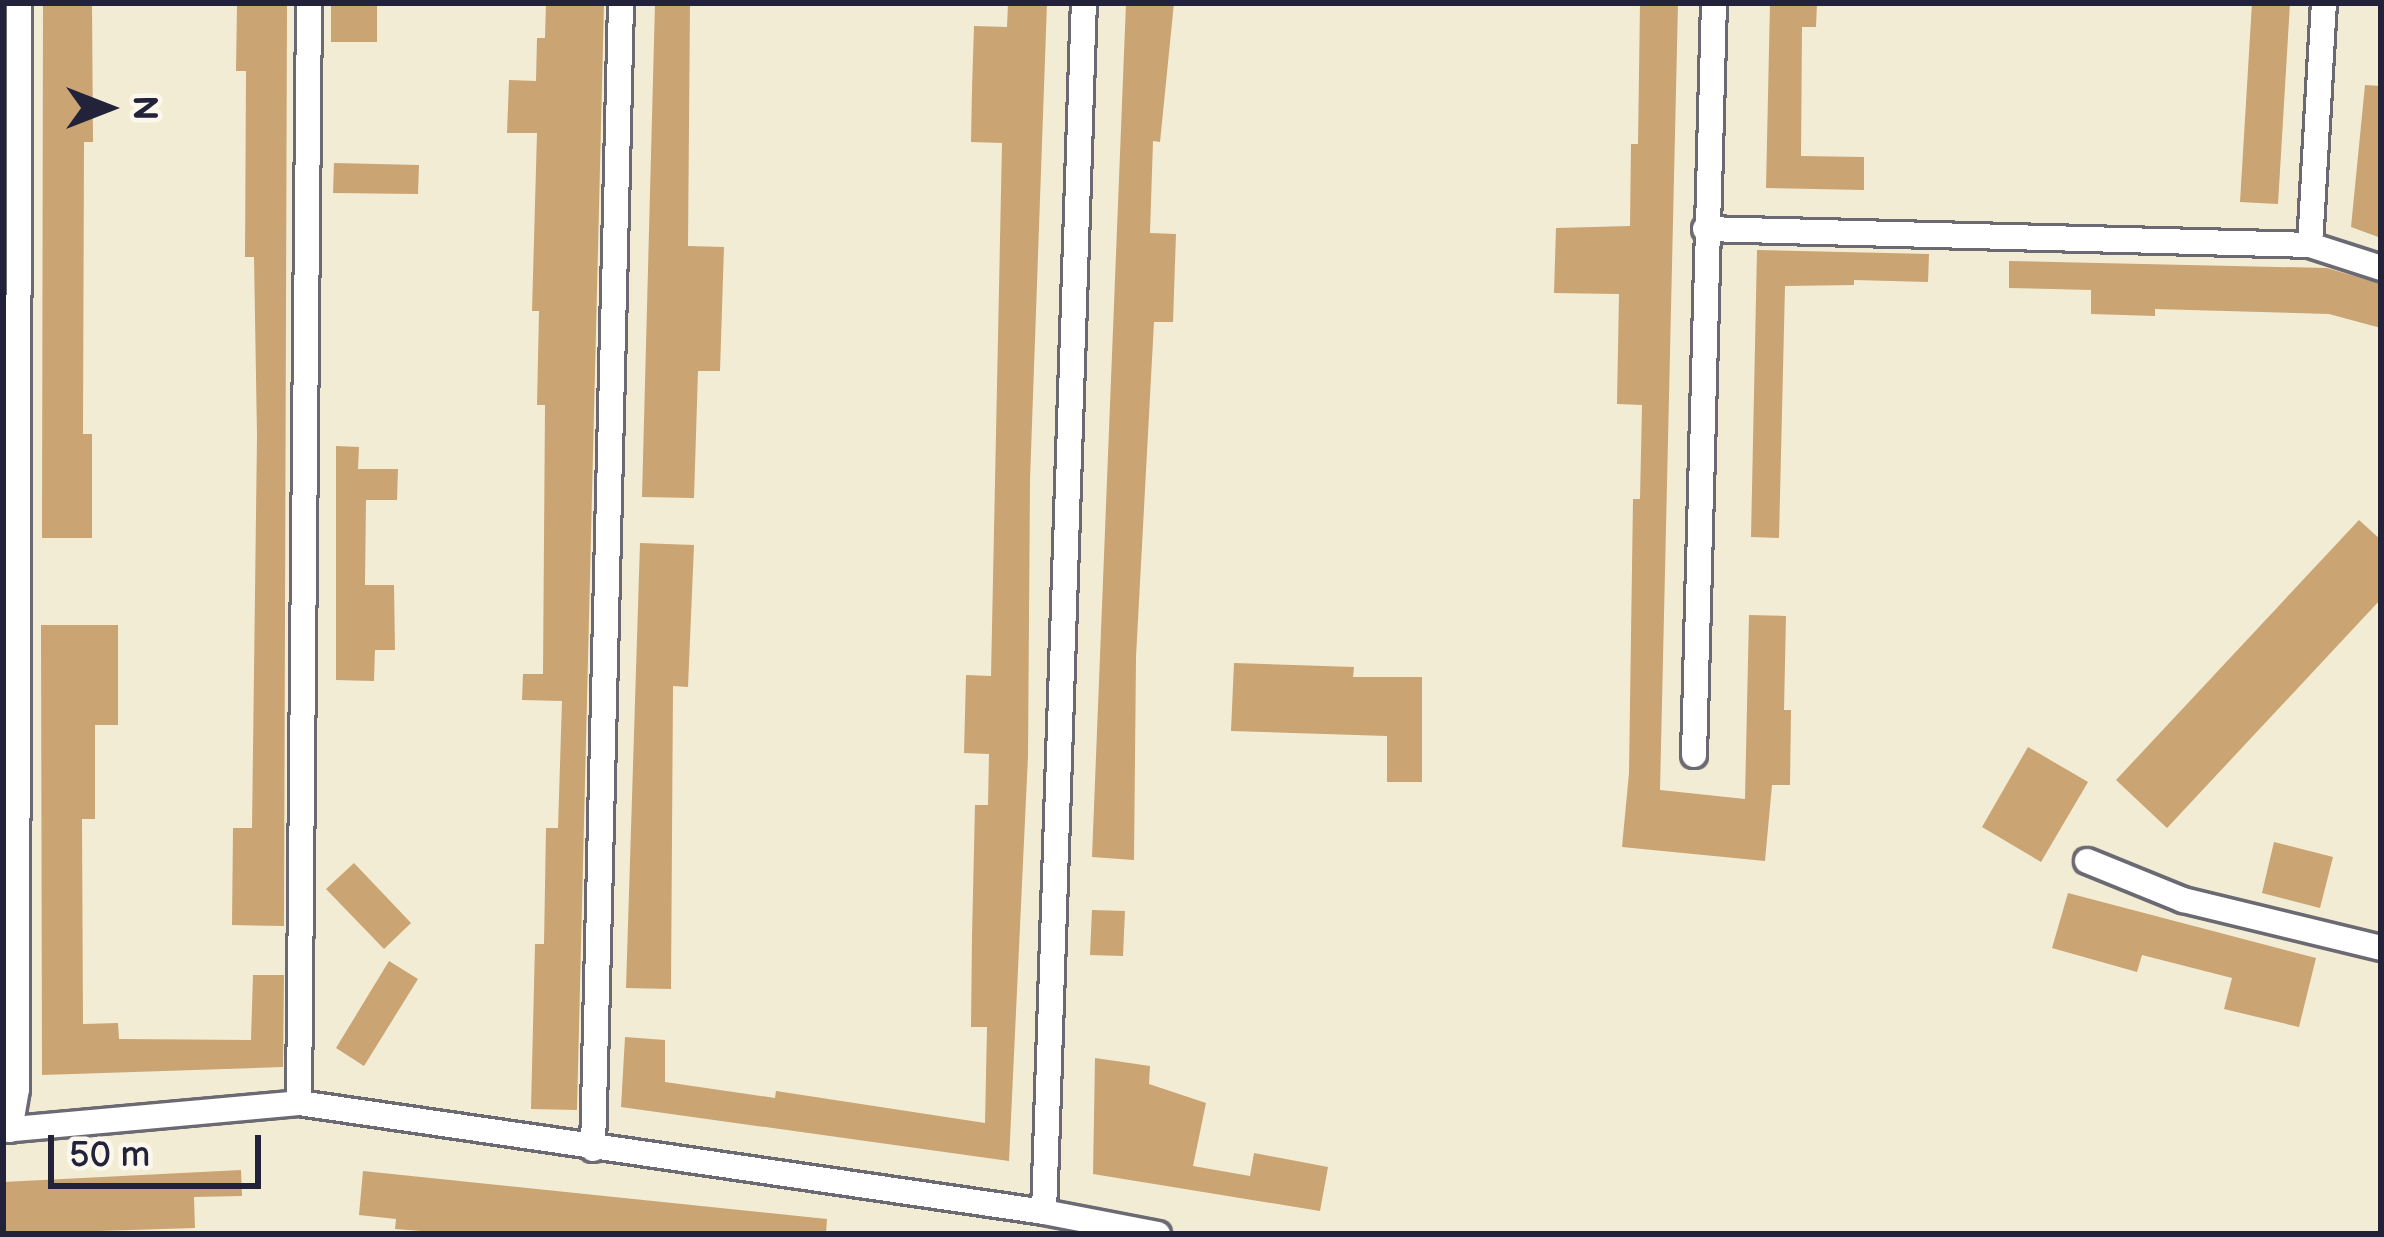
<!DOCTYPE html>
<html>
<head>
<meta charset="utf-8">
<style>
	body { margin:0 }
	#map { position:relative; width:2384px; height:1237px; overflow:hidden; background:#f2ecd5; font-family:"Balsamiq Sans",sans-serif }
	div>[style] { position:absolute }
	.building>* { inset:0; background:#caa472 }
	.roads { filter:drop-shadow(3px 0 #6b6971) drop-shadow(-3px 0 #6b6971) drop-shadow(0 3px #6b6971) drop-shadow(0 -3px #6b6971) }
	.street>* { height:24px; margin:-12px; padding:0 12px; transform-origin:12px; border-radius:12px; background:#fff }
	span { translate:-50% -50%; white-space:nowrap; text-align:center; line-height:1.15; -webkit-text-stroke:12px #fbf7ec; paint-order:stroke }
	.frame { position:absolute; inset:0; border:6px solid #22223b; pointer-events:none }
	.north { position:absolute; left:48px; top:48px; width:120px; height:120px; -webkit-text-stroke:9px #fbf7ec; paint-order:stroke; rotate:90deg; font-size:33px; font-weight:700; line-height:48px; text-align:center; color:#22223b }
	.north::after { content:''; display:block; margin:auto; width:42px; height:54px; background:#22223b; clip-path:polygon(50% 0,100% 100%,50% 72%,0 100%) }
	.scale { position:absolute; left:48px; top:1135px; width:213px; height:54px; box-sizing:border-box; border:6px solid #22223b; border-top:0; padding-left:15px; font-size:36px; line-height:42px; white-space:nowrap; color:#22223b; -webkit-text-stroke:9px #fbf7ec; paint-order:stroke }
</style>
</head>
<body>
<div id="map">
	<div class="building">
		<div style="clip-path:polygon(43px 3px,92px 3px,93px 142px,84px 142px,83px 434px,92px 434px,92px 538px,42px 538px)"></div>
		<div style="clip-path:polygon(331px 3px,377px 3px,377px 42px,331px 42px)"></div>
		<div style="clip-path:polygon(546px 3px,604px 3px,577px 1110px,531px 1109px,535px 944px,544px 944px,546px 828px,558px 828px,562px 701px,522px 700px,523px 674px,543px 674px,545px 405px,537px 405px,539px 311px,532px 311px,537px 133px,507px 133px,509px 80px,536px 81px,537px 38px,545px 38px)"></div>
		<div style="clip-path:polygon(655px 3px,690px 3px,688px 246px,724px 247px,720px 371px,698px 371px,694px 498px,642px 497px)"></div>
		<div style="clip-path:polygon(1008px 3px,1047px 3px,1030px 480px,1028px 756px,1009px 1161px,621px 1107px,625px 1037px,665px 1040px,665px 1082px,775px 1098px,776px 1091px,985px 1123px,987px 1027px,971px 1027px,972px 936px,975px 805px,988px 805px,989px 754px,964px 753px,966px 675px,991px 676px,1002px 143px,971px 142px,972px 88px,974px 26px,1007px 27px)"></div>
		<div style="clip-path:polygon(1126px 3px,1174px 3px,1160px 142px,1153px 141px,1150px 233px,1176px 234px,1173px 322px,1154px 322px,1136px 657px,1134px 860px,1092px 857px)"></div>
		<div style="clip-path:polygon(1640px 3px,1678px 3px,1660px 790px,1745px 799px,1749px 615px,1786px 616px,1784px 710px,1791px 710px,1790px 785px,1772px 785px,1765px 861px,1622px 847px,1629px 773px,1633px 499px,1640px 499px,1642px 405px,1617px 404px,1619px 294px,1554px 293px,1556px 228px,1630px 226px,1631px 144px,1638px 144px)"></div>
		<div style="clip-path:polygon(1770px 3px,1817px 3px,1816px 27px,1802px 27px,1801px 156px,1864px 157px,1864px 190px,1766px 188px)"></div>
		<div style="clip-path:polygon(2252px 3px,2290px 3px,2278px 204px,2240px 202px)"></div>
		<div style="clip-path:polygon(237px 4px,287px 4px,284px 926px,232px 925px,233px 828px,252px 828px,257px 436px,254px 257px,245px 257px,246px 71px,236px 71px)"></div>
		<div style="clip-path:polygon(2365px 85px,2381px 86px,2381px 238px,2351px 227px)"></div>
		<div style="clip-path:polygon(334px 163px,419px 165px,418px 194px,333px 193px)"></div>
		<div style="clip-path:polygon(1757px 250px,1929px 254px,1928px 282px,1854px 280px,1854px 285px,1785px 286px,1779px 538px,1751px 537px)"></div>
		<div style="clip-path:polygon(2009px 261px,2327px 268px,2381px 284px,2381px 328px,2329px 314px,2155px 309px,2155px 316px,2091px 314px,2091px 290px,2009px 288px)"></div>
		<div style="clip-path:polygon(336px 446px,359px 447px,358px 469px,398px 469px,397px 500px,366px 500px,365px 585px,394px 585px,395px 650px,375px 650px,374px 681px,336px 680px)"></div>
		<div style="clip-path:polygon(2359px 520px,2381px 540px,2381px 599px,2167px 828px,2116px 780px)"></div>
		<div style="clip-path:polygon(640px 543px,694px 545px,688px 687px,673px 686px,671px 989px,626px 988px)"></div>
		<div style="clip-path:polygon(41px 625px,118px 625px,118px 725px,95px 725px,95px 819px,82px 819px,83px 1024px,118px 1023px,119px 1039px,251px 1040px,253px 975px,284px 975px,283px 1067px,42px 1075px)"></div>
		<div style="clip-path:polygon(1234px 663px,1354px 667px,1353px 677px,1422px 677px,1422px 782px,1387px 782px,1387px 736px,1231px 731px)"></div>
		<div style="clip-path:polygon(2028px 747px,2088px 782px,2041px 862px,1982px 827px)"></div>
		<div style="clip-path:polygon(2274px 842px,2333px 857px,2320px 908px,2262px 893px)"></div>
		<div style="clip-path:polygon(354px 863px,411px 923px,384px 949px,326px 889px)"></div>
		<div style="clip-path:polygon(2068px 893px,2316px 958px,2299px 1027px,2224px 1009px,2232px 978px,2142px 955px,2137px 972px,2052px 948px)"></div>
		<div style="clip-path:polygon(1092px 910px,1125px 911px,1123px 956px,1090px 955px)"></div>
		<div style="clip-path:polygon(389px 961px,418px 979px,364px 1066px,336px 1048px)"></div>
		<div style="clip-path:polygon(1095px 1058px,1150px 1066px,1149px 1084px,1206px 1103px,1193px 1166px,1250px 1176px,1254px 1153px,1328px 1167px,1320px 1211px,1093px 1174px)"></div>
		<div style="clip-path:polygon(241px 1170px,242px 1196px,194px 1197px,195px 1228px,3px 1234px,3px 1182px)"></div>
		<div style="clip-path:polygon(363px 1171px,827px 1219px,826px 1234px,460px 1234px,395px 1229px,396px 1219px,359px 1215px)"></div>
	</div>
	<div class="roads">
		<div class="street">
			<div style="left:1705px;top:229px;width:605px;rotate:1.51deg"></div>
			<div style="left:2310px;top:245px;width:75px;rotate:17.9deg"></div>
			<div style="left:2310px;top:245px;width:242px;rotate:-86.7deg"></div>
			<div style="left:1694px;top:755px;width:752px;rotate:-88.48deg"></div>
			<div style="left:2087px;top:861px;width:104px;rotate:22.1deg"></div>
			<div style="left:2183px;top:900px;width:204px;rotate:13.6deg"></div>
			<div style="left:299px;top:1103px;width:1100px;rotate:-89.48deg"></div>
			<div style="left:3px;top:1130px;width:297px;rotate:-5.2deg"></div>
			<div style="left:299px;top:1103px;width:753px;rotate:8.32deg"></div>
			<div style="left:1044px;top:1212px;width:116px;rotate:10.9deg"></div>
			<div style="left:10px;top:1130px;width:42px;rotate:-80.3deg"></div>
			<div style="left:17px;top:1089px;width:1086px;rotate:-89.89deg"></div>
			<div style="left:593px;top:1149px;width:1146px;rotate:-88.6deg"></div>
			<div style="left:1044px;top:1212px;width:1210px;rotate:-88.11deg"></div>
		</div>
	</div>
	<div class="frame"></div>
	<div class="north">N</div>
	<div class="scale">50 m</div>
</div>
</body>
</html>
